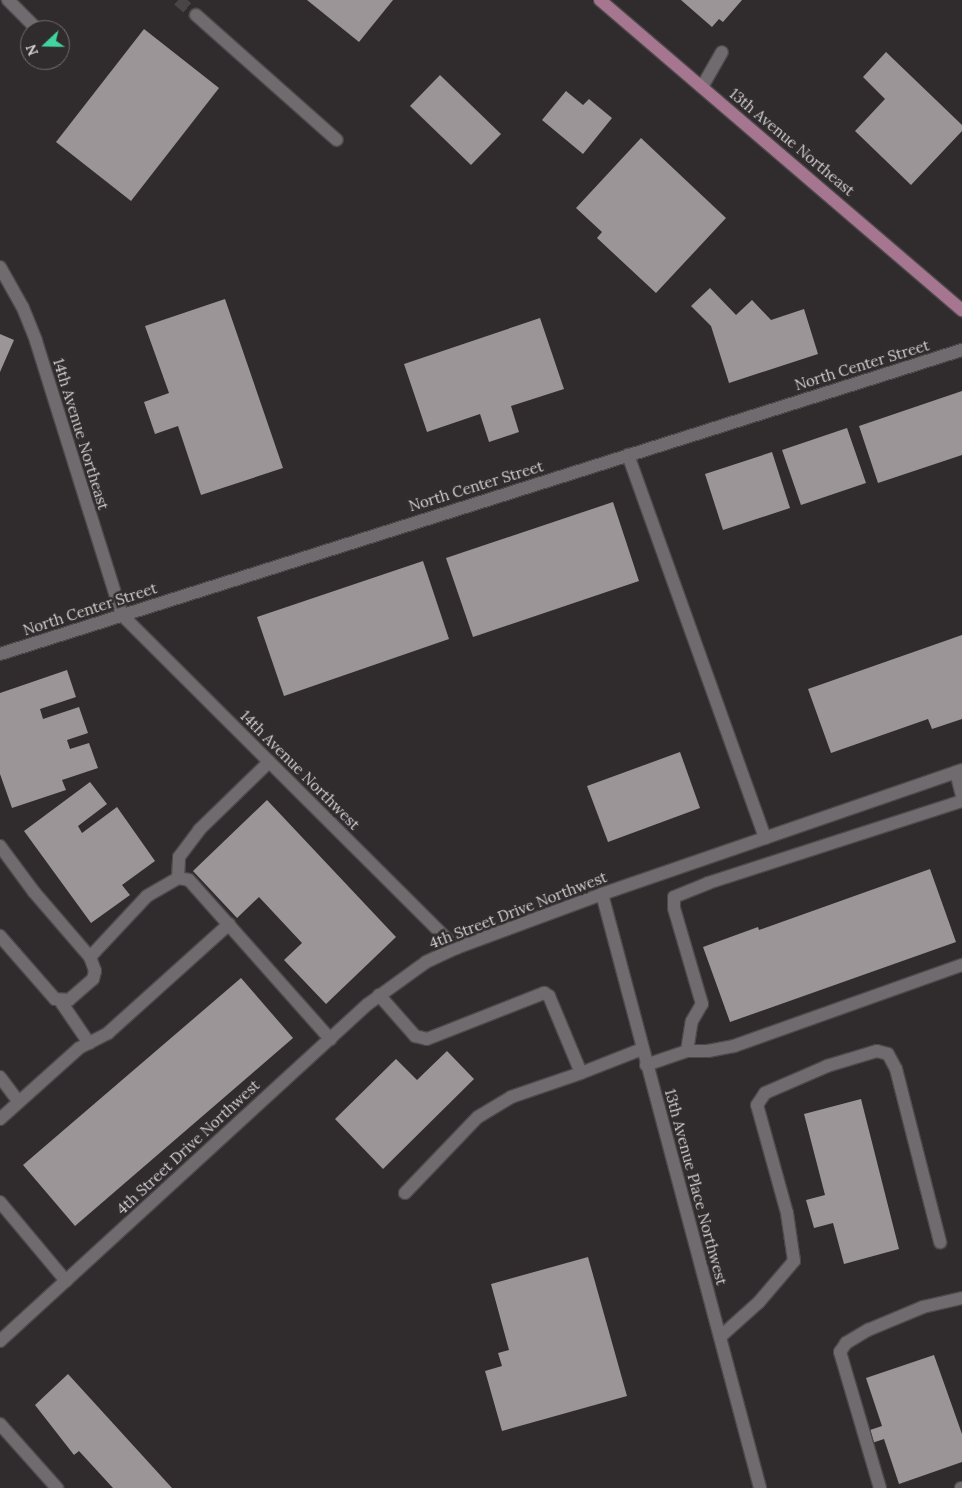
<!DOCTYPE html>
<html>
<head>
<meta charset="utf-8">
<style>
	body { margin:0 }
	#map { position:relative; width:962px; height:1488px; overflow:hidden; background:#302c2e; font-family:Lora,serif }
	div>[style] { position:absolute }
	.building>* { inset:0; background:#9b9598 }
	.minor-tunnel>* { height:12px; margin-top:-6px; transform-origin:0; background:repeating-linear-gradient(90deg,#494547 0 12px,transparent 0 18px) }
	.roads { filter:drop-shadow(1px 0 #4d494b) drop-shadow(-1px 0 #4d494b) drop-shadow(0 1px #4d494b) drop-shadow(0 -1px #4d494b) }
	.minor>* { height:12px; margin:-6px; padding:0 6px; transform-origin:6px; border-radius:6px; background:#706b6e }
	.major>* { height:12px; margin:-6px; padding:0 6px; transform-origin:6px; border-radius:6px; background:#a67691 }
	span { translate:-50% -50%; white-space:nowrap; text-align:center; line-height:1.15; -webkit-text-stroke:5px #302c2e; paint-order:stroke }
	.street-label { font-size:15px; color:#d4d1d2 }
	.north { position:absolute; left:20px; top:20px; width:50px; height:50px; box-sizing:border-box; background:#302c2e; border:1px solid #726e70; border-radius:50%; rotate:249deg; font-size:14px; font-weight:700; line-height:20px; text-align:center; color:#d4d1d2 }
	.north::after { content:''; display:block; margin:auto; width:18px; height:22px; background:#41d4a1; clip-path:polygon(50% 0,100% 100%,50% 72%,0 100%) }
</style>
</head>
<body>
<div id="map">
	<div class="building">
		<div style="clip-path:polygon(307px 0,393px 0,359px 42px)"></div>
		<div style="clip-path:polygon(681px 0,742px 0,723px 22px,719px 19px,712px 27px)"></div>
		<div style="clip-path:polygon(144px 29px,219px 88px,131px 201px,56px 142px)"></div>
		<div style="clip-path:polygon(886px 52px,962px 125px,962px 131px,911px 185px,855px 131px,885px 99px,863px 77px)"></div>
		<div style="clip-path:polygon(440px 75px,501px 134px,471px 165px,410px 106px)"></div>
		<div style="clip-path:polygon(566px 91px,583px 105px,589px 99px,612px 118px,583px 154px,542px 120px)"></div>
		<div style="clip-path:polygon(641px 138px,726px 218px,656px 293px,597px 238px,602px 232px,576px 208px)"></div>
		<div style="clip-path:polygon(710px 288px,736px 315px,752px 300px,771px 320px,804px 309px,818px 354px,729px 383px,711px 326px,691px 306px)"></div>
		<div style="clip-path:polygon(225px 299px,283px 468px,201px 495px,178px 426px,155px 434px,144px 402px,169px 393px,145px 326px)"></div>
		<div style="clip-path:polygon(540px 318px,564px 389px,511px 406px,519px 432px,489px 442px,480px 414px,427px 432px,404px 364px)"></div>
		<div style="clip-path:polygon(0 334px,14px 340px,0 372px)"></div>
		<div style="clip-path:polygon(962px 391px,962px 455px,878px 483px,859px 426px)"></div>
		<div style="clip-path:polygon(847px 428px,866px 483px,801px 505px,782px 450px)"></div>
		<div style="clip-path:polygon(772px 452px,790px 508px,723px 530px,705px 474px)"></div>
		<div style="clip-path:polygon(613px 502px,639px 581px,473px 637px,446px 558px)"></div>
		<div style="clip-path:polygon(423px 561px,449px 639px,284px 696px,257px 617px)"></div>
		<div style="clip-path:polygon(962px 635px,962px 719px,932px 729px,928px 719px,831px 753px,808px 689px)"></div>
		<div style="clip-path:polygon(67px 670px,76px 697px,40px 709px,43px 719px,79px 707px,88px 733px,67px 740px,70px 749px,89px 743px,98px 768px,62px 780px,66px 790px,12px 808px,0 774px,0 693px)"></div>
		<div style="clip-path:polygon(680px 752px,700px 808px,608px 842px,587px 786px)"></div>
		<div style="clip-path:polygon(90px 782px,107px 804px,78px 826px,82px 833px,117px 807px,155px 861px,122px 885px,130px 895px,91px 923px,24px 831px)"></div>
		<div style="clip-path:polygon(267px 800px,396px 937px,326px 1004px,284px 960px,302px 943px,259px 897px,237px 918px,193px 871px)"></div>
		<div style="clip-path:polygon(930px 869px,956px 942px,730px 1022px,703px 947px,758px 927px,759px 930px)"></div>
		<div style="clip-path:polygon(241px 978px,293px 1038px,75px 1226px,23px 1165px)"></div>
		<div style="clip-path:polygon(447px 1051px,474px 1079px,383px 1169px,335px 1119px,396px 1059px,417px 1080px)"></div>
		<div style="clip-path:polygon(861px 1099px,899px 1249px,844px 1264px,833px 1223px,814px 1228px,806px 1200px,825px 1195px,804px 1114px)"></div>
		<div style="clip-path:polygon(588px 1257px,627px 1396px,502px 1431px,485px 1371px,502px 1366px,498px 1353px,509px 1350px,491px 1284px)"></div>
		<div style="clip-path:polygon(934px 1355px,962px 1434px,962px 1462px,899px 1484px,884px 1439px,872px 1443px,867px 1431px,882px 1426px,866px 1378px)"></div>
		<div style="clip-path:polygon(68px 1374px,172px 1488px,113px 1488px,79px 1451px,74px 1455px,35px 1405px)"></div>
	</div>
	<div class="minor-tunnel">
		<div style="left:178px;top:0;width:23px;rotate:40deg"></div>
	</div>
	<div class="roads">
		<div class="minor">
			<div style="left:8px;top:0;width:42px;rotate:45deg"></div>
			<div style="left:196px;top:15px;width:188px;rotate:41.6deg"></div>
			<div style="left:702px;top:87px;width:40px;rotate:-60.3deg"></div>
			<div style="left:0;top:267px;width:47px;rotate:60.7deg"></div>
			<div style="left:23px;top:308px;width:35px;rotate:68deg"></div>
			<div style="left:36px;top:341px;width:287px;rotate:72.6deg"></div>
			<div style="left:122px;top:615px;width:472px;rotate:44.9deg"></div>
			<div style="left:628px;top:455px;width:407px;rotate:70.3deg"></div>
			<div style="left:0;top:654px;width:1009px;rotate:-17.54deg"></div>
			<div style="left:956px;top:772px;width:25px;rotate:76deg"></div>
			<div style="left:0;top:846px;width:57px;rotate:53.5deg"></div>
			<div style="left:34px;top:892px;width:86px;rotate:49.3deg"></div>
			<div style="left:90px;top:957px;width:15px;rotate:70deg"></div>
			<div style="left:95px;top:971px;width:8px;rotate:104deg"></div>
			<div style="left:93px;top:979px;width:32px;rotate:139deg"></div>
			<div style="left:69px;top:1000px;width:14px;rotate:-176deg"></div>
			<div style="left:55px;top:999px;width:84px;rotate:-131.1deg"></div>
			<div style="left:178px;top:878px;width:21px;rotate:-87deg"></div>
			<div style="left:179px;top:857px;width:34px;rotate:-53deg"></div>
			<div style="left:199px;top:830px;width:98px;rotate:-44.2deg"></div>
			<div style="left:602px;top:894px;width:615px;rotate:75.1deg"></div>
			<div style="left:90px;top:957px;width:83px;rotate:-46.9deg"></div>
			<div style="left:147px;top:896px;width:36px;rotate:-30deg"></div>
			<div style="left:178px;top:878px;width:11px;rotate:10deg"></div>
			<div style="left:189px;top:880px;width:213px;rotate:48.4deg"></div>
			<div style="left:379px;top:995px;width:55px;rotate:48.7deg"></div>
			<div style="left:415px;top:1036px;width:12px;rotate:14deg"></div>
			<div style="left:427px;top:1039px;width:126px;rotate:-21.5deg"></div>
			<div style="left:544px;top:993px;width:6px;rotate:31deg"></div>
			<div style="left:549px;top:996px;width:83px;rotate:67.4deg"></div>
			<div style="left:581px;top:1073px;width:66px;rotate:-21.5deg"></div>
			<div style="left:61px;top:1002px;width:50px;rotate:55.7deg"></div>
			<div style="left:687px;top:1051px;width:30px;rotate:-81deg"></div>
			<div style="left:692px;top:1021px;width:20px;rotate:-60deg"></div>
			<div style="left:702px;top:1004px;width:100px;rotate:-106.3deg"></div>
			<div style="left:674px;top:908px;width:11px;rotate:-90deg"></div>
			<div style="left:674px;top:897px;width:37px;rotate:-22deg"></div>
			<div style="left:708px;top:883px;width:267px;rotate:-17.9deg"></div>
			<div style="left:646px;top:1065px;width:43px;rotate:-18.9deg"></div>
			<div style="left:687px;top:1051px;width:21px"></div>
			<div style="left:708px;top:1051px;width:26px;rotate:-11deg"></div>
			<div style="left:734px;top:1046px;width:242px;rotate:-19.6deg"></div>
			<div style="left:0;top:1077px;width:31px;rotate:53deg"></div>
			<div style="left:0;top:1119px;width:106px;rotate:-41.9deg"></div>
			<div style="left:79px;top:1048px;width:33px;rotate:-27deg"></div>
			<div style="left:108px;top:1033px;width:163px;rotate:-42deg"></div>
			<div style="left:405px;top:1193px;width:105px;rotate:-46.2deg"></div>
			<div style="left:478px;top:1117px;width:39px;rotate:-31deg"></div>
			<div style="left:511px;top:1097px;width:74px;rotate:-18.9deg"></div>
			<div style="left:0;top:1202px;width:103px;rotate:50.1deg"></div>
			<div style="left:720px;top:1337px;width:52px;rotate:-41.9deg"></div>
			<div style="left:759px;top:1302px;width:54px;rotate:-49.5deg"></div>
			<div style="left:794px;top:1261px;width:49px;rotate:-98.3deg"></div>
			<div style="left:787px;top:1213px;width:112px;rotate:-105.5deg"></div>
			<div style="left:757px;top:1105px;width:14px;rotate:-56deg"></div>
			<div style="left:765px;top:1093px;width:68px;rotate:-23.5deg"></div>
			<div style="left:827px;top:1066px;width:52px;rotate:-16.7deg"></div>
			<div style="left:877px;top:1051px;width:11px;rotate:15deg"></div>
			<div style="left:888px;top:1054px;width:17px;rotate:62deg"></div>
			<div style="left:896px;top:1069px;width:179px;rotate:75.7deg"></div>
			<div style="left:0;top:1341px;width:499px;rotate:-42.5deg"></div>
			<div style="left:368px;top:1004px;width:72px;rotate:-35.9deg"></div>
			<div style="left:426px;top:962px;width:33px;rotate:-25deg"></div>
			<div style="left:456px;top:948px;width:156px;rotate:-20.3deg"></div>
			<div style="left:602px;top:894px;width:381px;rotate:-19deg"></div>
			<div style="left:0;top:1424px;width:86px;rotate:48.3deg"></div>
			<div style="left:880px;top:1488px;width:142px;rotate:-106.4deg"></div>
			<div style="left:840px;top:1352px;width:11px;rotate:-56deg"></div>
			<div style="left:846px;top:1343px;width:26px;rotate:-31deg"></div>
			<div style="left:868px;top:1330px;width:60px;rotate:-22.7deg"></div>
			<div style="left:923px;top:1307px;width:40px;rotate:-13deg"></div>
			<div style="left:961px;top:1488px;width:1px"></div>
		</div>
		<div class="major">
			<div style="left:600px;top:0;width:477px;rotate:40.6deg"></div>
		</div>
	</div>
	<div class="street-label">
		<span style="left:792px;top:142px;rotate:40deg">13th Avenue Northeast</span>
		<span style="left:862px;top:365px;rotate:-17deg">North Center Street</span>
		<span style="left:81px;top:434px;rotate:73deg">14th Avenue Northeast</span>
		<span style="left:476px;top:486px;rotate:-17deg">North Center Street</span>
		<span style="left:90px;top:609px;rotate:-18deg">North Center Street</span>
		<span style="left:300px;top:770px;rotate:45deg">14th Avenue Northwest</span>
		<span style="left:518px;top:910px;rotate:-21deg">4th Street Drive Northwest</span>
		<span style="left:188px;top:1147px;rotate:-43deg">4th Street Drive Northwest</span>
		<span style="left:696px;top:1187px;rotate:75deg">13th Avenue Place Northwest</span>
	</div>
	<div class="north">N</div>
</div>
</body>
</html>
